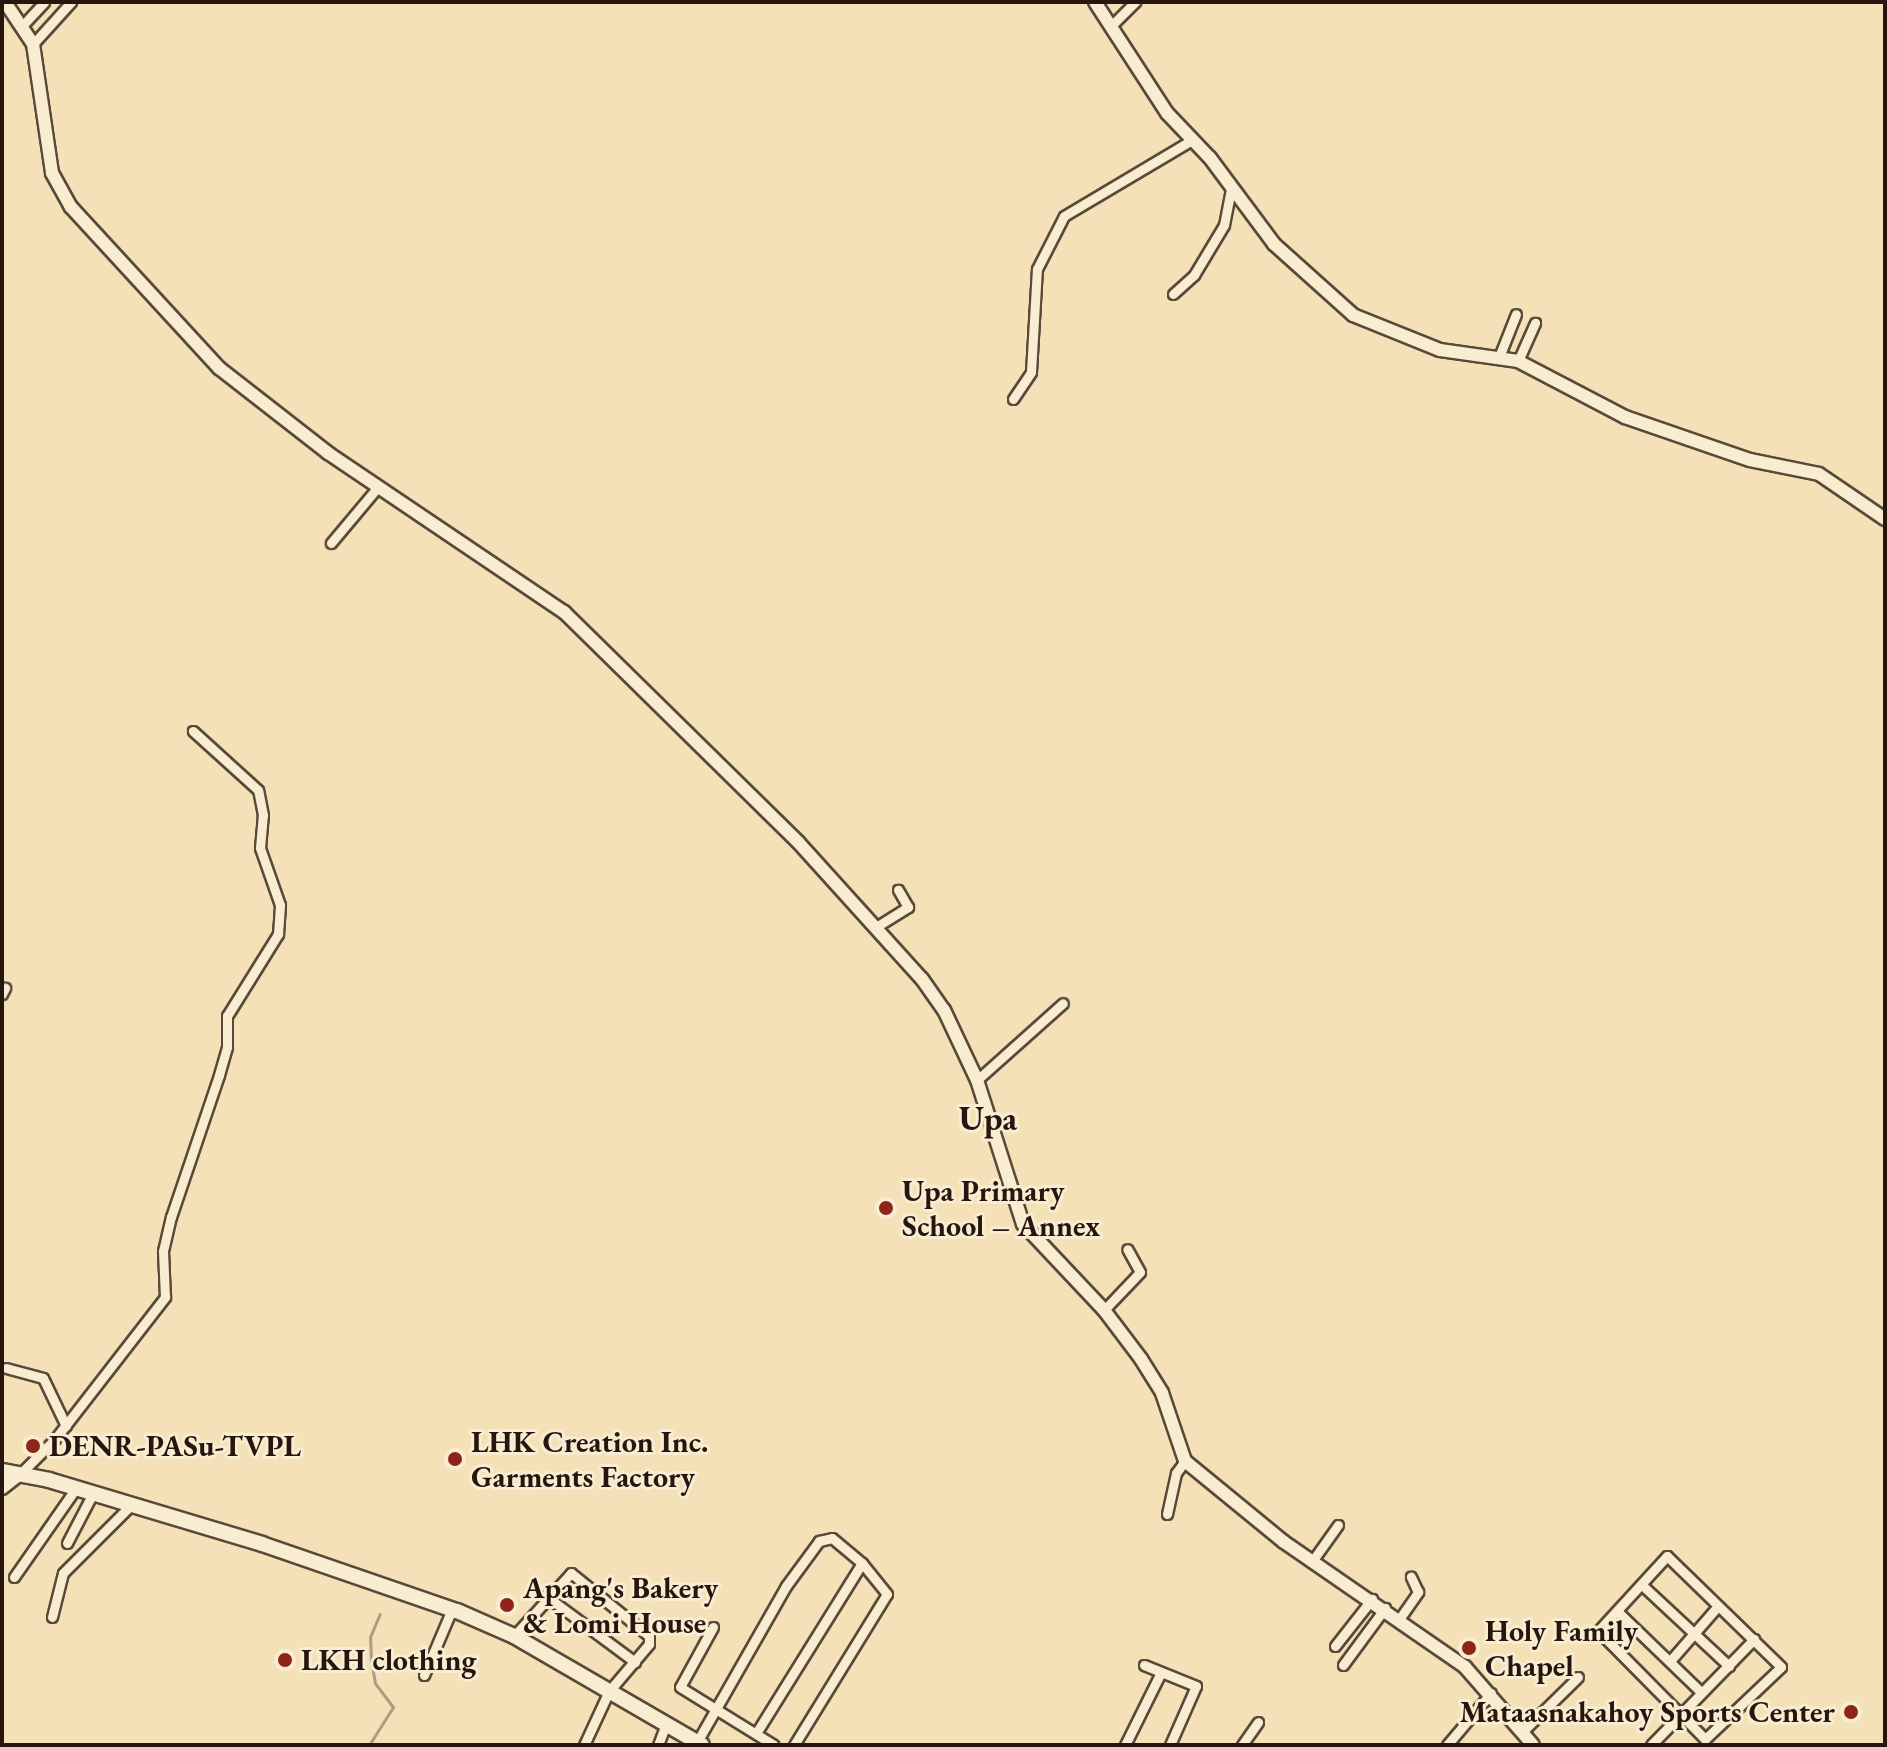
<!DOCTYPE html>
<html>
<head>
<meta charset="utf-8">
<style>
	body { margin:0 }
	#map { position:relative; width:1887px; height:1747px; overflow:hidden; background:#f4e1b8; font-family:"EB Garamond",serif }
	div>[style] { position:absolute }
	.stream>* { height:3px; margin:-1.5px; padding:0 1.5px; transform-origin:1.5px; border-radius:1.5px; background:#ae9c7f }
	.roads { filter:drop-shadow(2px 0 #5a4939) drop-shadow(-2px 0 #5a4939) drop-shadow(0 2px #5a4939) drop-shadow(0 -2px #5a4939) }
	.minor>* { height:9px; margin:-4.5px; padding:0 4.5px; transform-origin:4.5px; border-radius:4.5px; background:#f8ecd1 }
	.tertiary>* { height:12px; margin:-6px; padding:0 6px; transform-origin:6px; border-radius:6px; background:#f8ecd1 }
	.secondary>* { height:14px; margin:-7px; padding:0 7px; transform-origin:7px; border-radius:7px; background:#f8ecd1 }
	.dots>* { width:22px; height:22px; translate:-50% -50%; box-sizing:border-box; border:4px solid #f8ecd1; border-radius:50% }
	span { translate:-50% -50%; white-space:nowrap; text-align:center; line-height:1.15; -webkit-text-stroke:6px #f8ecd1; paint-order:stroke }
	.poi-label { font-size:30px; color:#27160f; font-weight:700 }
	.left { translate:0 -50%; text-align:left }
	.right { translate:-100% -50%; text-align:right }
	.quarter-label { font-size:34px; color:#27160f; font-weight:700 }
	.frame { position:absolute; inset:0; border:4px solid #27160f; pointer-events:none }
</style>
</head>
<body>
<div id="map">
	<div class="stream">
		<div style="left:369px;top:1745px;width:45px;rotate:-57.7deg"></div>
		<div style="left:393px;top:1707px;width:30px;rotate:-127deg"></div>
		<div style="left:375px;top:1683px;width:22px;rotate:-100deg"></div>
		<div style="left:371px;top:1661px;width:24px;rotate:-92deg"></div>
		<div style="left:370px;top:1637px;width:25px;rotate:-67deg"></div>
	</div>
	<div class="roads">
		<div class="minor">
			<div style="left:1112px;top:25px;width:33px;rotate:-45deg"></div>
			<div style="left:21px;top:27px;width:34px;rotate:-47deg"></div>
			<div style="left:33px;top:44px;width:57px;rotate:-47.9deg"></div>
			<div style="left:1173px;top:294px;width:28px;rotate:-42deg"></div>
			<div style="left:1194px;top:275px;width:58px;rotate:-59deg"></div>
			<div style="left:1224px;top:225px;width:37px;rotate:-79deg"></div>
			<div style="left:1499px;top:357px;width:46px;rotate:-68.4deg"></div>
			<div style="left:1518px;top:361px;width:42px;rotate:-65.9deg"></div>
			<div style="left:1013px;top:399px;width:32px;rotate:-56deg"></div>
			<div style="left:1031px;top:372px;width:103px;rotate:-86.7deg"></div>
			<div style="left:1037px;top:269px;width:59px;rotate:-63deg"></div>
			<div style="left:1064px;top:216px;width:149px;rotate:-30.7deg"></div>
			<div style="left:331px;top:543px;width:72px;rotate:-50.1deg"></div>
			<div style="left:876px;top:927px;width:38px;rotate:-32deg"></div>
			<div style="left:908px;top:907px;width:20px;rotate:-120deg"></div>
			<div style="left:2px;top:994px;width:7px;rotate:-63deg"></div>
			<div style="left:977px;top:1080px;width:115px;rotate:-41.8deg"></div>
			<div style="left:1104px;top:1310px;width:52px;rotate:-46.5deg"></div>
			<div style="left:1140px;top:1272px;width:26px;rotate:-119deg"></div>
			<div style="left:6px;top:1368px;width:38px;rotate:15deg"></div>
			<div style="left:43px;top:1378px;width:53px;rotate:64.4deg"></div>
			<div style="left:20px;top:1474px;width:49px;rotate:-45deg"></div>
			<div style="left:55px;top:1439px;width:180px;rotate:-52.2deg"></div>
			<div style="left:165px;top:1297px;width:46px;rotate:-92.5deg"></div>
			<div style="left:163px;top:1251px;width:35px;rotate:-77deg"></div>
			<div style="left:171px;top:1217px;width:150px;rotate:-71.3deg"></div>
			<div style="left:219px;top:1075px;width:29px;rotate:-74deg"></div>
			<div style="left:227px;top:1047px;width:31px;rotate:-90deg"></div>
			<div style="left:227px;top:1016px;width:97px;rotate:-58.1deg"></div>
			<div style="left:278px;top:934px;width:29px;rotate:-86deg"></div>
			<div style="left:280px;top:905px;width:60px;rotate:-109.3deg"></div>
			<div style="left:260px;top:848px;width:33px;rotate:-85deg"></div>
			<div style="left:263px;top:815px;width:25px;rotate:-101deg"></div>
			<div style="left:258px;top:790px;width:88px;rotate:-137.8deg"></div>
			<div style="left:1167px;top:1514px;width:42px;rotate:-77.6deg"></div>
			<div style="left:1176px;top:1473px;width:15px;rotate:-53deg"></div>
			<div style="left:67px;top:1543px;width:56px;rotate:-62.5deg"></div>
			<div style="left:1667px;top:1556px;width:159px;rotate:44.2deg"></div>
			<div style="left:1781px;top:1667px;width:105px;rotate:136.5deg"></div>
			<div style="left:1705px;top:1739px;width:152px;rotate:-134.7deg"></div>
			<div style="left:1598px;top:1631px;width:102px;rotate:-47.4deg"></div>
			<div style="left:1313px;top:1560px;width:43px;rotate:-54.5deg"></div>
			<div style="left:14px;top:1577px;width:108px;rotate:-55.1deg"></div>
			<div style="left:1642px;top:1585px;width:119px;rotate:43deg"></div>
			<div style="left:546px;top:1596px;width:111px;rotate:36.6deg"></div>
			<div style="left:1617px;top:1611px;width:117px;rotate:44deg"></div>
			<div style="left:52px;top:1617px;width:45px;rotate:-76deg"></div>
			<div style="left:63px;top:1573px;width:93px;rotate:-45deg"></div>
			<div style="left:1400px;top:1618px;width:32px;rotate:-55deg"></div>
			<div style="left:1418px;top:1592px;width:17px;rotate:-115deg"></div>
			<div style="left:713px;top:1627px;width:68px;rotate:118.8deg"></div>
			<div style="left:680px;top:1687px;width:110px;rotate:31.7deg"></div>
			<div style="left:514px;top:1636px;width:85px;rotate:-47.9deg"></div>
			<div style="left:571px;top:1573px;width:100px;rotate:38.9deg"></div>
			<div style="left:649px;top:1636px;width:8px;rotate:90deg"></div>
			<div style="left:649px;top:1644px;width:62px;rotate:130.4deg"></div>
			<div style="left:609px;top:1691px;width:60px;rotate:114.8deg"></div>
			<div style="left:1335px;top:1646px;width:60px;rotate:-51.8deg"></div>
			<div style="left:1670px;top:1661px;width:73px;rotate:-48.9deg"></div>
			<div style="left:1144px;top:1665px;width:56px;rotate:22deg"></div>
			<div style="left:1196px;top:1686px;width:64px;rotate:113.8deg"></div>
			<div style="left:1343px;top:1665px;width:71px;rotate:-53.6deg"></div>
			<div style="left:424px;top:1675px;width:72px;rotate:-67deg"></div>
			<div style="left:1523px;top:1731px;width:77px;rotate:-44.5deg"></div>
			<div style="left:697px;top:1742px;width:180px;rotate:-60.3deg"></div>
			<div style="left:786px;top:1586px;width:56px;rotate:-53.7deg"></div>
			<div style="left:819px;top:1541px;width:13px;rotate:-13deg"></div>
			<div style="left:832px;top:1538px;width:39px;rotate:40deg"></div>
			<div style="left:862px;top:1563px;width:200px;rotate:121.9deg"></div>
			<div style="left:658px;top:1745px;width:22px;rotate:-69deg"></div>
			<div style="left:794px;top:1745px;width:177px;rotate:-58.4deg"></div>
			<div style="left:887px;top:1594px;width:40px;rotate:-129deg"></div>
			<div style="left:1125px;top:1745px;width:81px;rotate:-63.7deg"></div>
			<div style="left:1242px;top:1745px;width:28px;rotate:-55deg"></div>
			<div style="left:1447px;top:1745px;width:68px;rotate:-49.8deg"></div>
			<div style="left:1651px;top:1745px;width:148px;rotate:-45.8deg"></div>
		</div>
		<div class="tertiary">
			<div style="left:5px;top:2px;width:50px;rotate:56.3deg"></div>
			<div style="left:33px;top:44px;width:130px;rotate:81.6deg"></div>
			<div style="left:52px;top:173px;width:39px;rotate:61deg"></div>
			<div style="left:71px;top:207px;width:219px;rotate:47.4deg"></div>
			<div style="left:219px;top:368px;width:138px;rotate:37.9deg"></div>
			<div style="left:328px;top:453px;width:285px;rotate:34deg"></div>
			<div style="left:564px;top:612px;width:328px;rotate:44.5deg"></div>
			<div style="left:798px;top:842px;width:185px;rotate:47.9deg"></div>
			<div style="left:922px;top:979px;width:38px;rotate:55deg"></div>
			<div style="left:944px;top:1010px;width:77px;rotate:64.8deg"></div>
			<div style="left:977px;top:1080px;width:151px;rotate:72.3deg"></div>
			<div style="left:1023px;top:1224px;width:118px;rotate:46.7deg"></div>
			<div style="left:1104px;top:1310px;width:61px;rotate:52.9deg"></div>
			<div style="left:1141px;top:1359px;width:40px;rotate:58deg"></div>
			<div style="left:1162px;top:1393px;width:72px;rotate:71.3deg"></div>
			<div style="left:1185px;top:1461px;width:128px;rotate:39.3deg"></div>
			<div style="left:1284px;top:1542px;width:220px;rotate:34.6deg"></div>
			<div style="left:1465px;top:1667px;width:103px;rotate:48.9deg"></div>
			<div style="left:1095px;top:2px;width:132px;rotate:57deg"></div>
			<div style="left:1167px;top:113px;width:62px;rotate:46.3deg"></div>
			<div style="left:1210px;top:158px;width:107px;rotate:53.3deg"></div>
			<div style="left:1274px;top:244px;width:106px;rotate:41.9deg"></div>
			<div style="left:1353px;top:315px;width:94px;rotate:21.9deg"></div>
			<div style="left:1440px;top:350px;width:79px;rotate:8deg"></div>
			<div style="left:1518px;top:361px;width:121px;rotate:27.6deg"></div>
			<div style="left:1625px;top:417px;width:132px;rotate:19deg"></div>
			<div style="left:1750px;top:460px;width:70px;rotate:11.5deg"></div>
			<div style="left:1819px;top:474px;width:80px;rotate:34.3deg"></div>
			<div style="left:2px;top:1488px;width:23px;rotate:-38deg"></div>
		</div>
		<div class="secondary">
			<div style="left:2px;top:1471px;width:48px;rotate:10.8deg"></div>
			<div style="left:49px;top:1480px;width:222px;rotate:16.7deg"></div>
			<div style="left:262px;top:1544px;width:206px;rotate:19deg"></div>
			<div style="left:457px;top:1611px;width:62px;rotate:23.7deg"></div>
			<div style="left:514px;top:1636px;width:217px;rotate:30.1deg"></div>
		</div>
	</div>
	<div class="dots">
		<div style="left:886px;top:1208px;background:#8f2418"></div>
		<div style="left:33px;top:1446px;background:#8f2418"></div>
		<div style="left:455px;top:1459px;background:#8f2418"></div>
		<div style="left:507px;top:1605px;background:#8f2418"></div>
		<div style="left:1469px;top:1648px;background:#8f2418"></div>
		<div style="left:285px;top:1660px;background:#8f2418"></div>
		<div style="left:1851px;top:1712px;background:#8f2418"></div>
	</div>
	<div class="poi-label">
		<span class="left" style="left:902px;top:1208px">Upa Primary<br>School – Annex</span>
		<span class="left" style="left:471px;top:1459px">LHK Creation Inc.<br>Garments Factory</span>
		<span class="left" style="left:49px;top:1446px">DENR-PASu-TVPL</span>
		<span class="left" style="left:523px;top:1605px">Apang's Bakery<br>&amp; Lomi House</span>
		<span class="left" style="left:1485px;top:1648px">Holy Family<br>Chapel</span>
		<span class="left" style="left:301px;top:1660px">LKH clothing</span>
		<span class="right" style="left:1835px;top:1712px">Mataasnakahoy Sports Center</span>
	</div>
	<div class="quarter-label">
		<span style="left:988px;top:1119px">Upa</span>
	</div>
	<div class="frame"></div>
</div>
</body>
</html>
